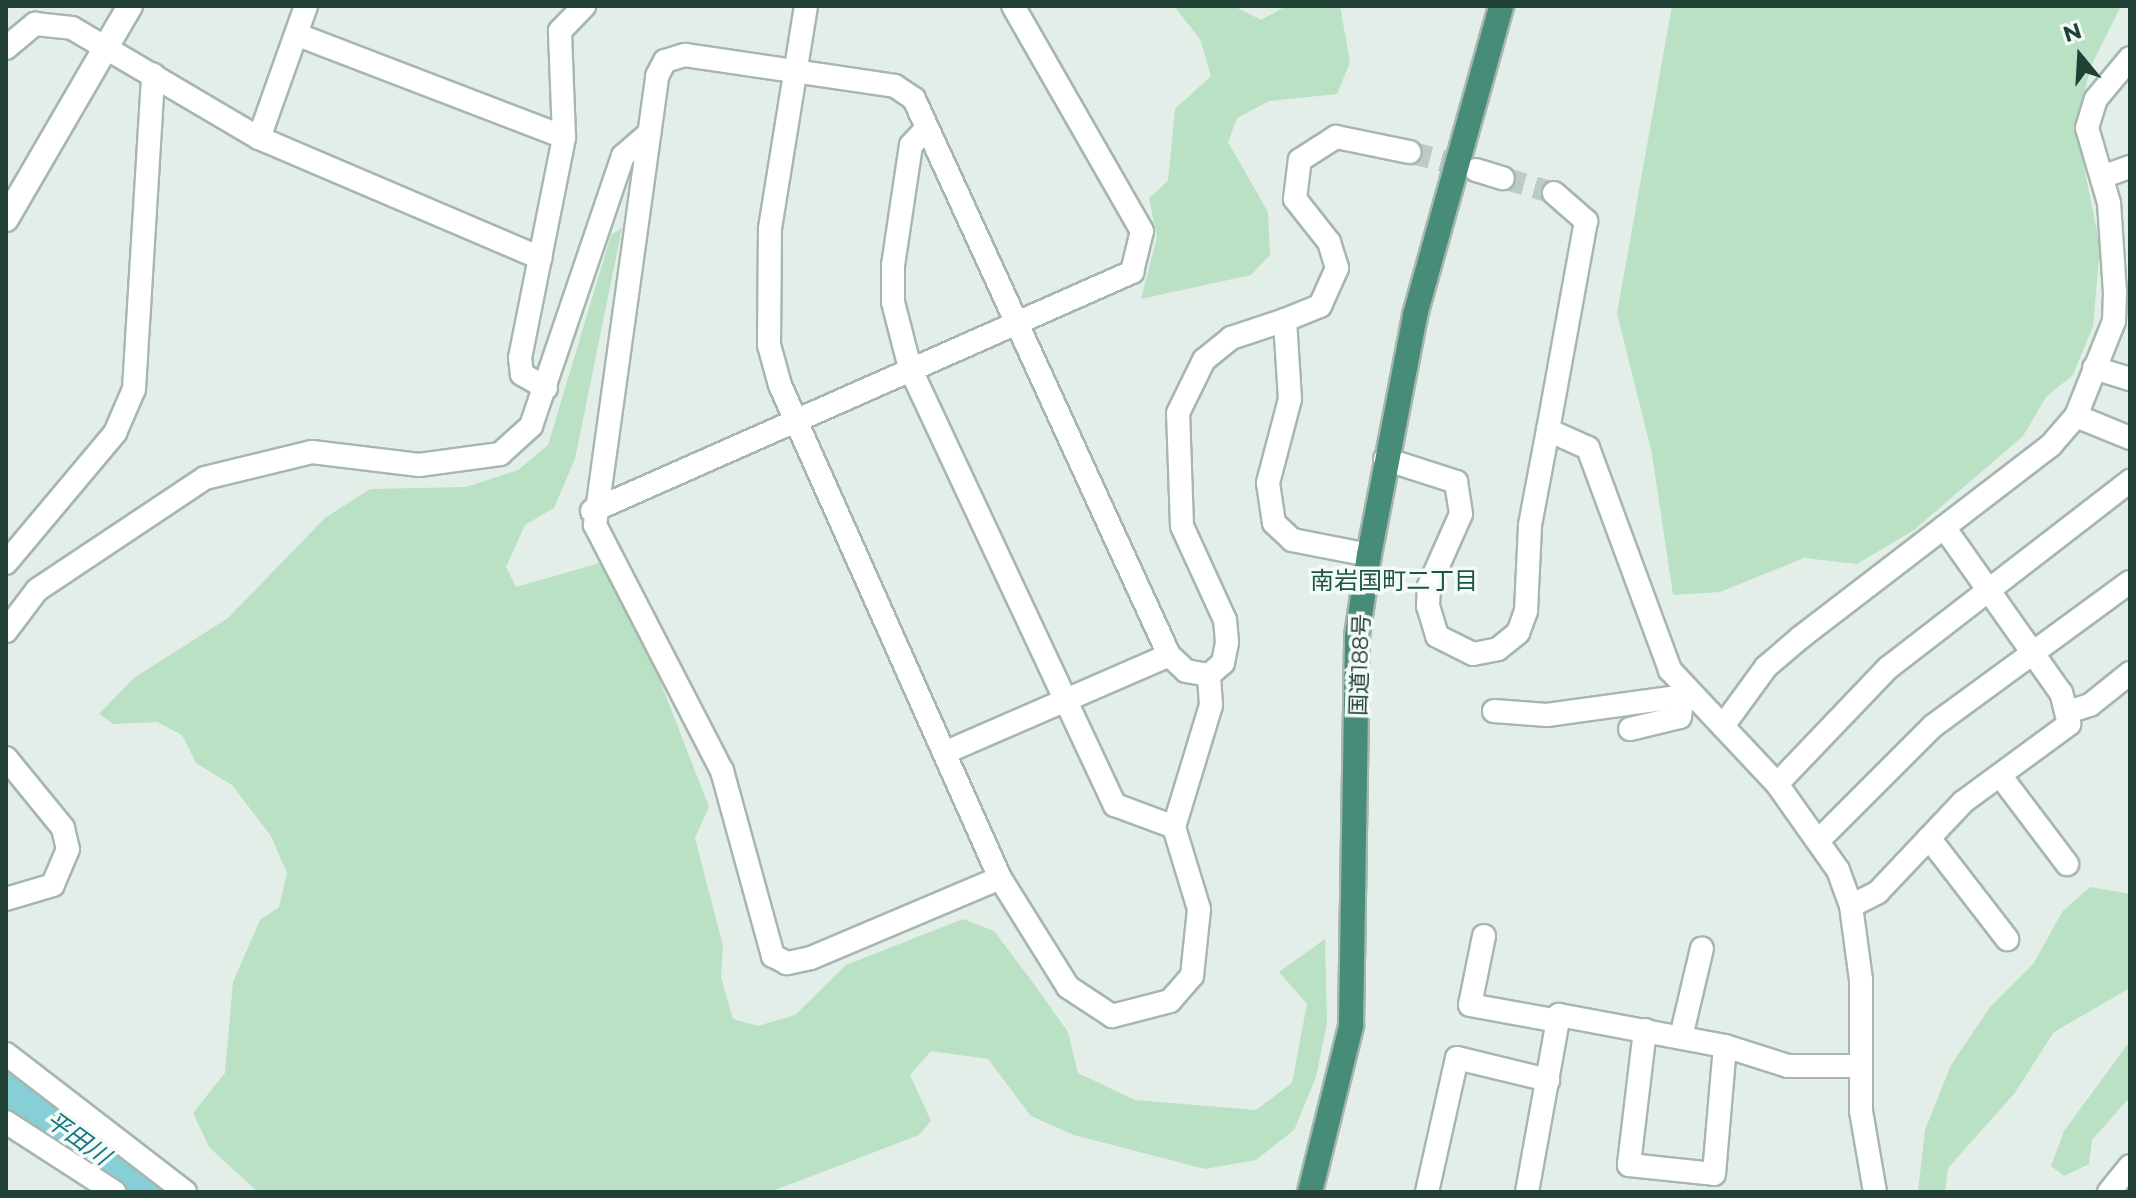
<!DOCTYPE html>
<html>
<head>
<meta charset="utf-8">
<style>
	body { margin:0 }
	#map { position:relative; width:2136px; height:1198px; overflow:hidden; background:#e3eee8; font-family:Montserrat,"Noto Sans JP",sans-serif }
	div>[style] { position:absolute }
	.green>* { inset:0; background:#bae1c3 }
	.river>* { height:40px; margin:-20px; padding:0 20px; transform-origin:20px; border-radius:20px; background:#87cfd7 }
	.minor-tunnel>* { height:22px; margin-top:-11px; transform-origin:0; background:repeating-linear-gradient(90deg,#bccbc5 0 22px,transparent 0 33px) }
	.roads { filter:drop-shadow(2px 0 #a5b7af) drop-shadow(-2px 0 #a5b7af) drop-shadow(0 2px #a5b7af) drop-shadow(0 -2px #a5b7af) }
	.minor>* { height:22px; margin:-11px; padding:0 11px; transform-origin:11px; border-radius:11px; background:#fff }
	.tertiary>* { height:24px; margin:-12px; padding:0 12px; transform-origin:12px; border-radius:12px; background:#fff }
	.trunk>* { height:24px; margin:-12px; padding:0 12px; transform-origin:12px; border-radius:12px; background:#478c78 }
	span { translate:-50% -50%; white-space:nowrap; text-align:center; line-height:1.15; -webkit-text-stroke:7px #f4faf7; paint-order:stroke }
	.street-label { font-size:22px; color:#214137 }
	.neighbourhood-label { font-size:24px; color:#1b5544 }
	.water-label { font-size:24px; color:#157683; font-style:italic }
	.frame { position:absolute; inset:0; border:8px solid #214137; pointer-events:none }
	.north { position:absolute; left:2040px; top:16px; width:80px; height:80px; -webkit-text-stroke:6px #f4faf7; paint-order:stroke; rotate:342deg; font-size:22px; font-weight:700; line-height:32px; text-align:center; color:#214137 }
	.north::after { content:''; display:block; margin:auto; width:28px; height:36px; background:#214137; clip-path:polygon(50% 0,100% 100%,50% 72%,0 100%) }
</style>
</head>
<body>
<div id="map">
	<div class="green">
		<div style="clip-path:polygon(1174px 6px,1234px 6px,1261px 20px,1286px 6px,1340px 6px,1350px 62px,1337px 94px,1269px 101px,1237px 118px,1228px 142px,1268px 212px,1270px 255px,1251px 275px,1141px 299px,1157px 237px,1149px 198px,1168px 181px,1175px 109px,1211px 76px,1200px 39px)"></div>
		<div style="clip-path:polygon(1672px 6px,2121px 6px,2091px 66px,2076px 126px,2100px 247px,2093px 326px,2073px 375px,2046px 397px,2023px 436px,1914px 530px,1857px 564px,1804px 558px,1720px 592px,1673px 595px,1652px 454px,1617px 313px)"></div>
		<div style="clip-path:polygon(622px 228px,575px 459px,554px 508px,525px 525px,506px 567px,516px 587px,600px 563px,655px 668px,709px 807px,695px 838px,723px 946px,721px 977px,733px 1019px,758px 1026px,795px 1015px,846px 965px,963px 919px,994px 931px,1031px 980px,1068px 1032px,1078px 1073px,1135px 1100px,1256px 1110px,1292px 1083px,1307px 1004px,1279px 972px,1325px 939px,1327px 1023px,1316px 1077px,1294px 1130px,1256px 1160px,1205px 1169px,1074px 1135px,1031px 1116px,988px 1059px,931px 1051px,910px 1075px,931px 1121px,919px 1135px,770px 1192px,258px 1192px,209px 1147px,193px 1113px,225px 1073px,233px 982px,260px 920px,279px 907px,287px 873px,271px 836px,232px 785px,196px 763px,182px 735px,157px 722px,114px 724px,99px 714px,134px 678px,228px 618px,325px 518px,370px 489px,466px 487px,518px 470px,548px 445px,611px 235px)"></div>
		<div style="clip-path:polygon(2090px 887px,2130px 894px,2130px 988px,2054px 1032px,2014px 1094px,1948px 1168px,1945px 1192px,1918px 1192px,1925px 1130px,1951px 1065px,1990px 1007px,2034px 963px,2062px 912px)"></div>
		<div style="clip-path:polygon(2130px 1041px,2130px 1097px,2092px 1140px,2089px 1164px,2064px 1176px,2051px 1166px,2064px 1131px)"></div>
	</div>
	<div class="river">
		<div style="left:6px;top:1088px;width:176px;rotate:36.2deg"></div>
	</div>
	<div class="minor-tunnel">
		<div style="left:1409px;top:152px;width:66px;rotate:14.9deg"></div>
		<div style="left:1503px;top:178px;width:53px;rotate:16.4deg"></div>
	</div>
	<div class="roads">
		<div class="minor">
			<div style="left:806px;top:6px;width:226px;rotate:99.2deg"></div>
			<div style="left:770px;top:229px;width:116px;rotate:90.5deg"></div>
			<div style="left:769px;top:345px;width:41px;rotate:74.6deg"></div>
			<div style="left:780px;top:385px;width:540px;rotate:65.95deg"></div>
			<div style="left:1000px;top:878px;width:128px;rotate:58deg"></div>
			<div style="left:1068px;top:987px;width:53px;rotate:33.4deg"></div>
			<div style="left:1112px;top:1016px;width:60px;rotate:-14.5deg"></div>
			<div style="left:1170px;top:1001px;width:33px;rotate:-49deg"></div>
			<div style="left:1192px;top:976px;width:67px;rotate:-84deg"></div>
			<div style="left:1199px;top:909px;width:86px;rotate:-107deg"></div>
			<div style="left:1174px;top:827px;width:127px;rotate:-73.1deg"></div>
			<div style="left:1211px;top:705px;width:30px;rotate:-94deg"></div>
			<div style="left:298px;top:35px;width:285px;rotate:21deg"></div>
			<div style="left:6px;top:48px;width:38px;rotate:-40deg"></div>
			<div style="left:35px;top:24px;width:37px;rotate:6deg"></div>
			<div style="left:72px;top:28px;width:217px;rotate:30.5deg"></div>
			<div style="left:259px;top:138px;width:306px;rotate:23.1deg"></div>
			<div style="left:927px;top:128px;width:23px;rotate:133deg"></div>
			<div style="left:911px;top:145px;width:121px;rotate:98.5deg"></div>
			<div style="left:893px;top:265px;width:37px;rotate:90deg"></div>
			<div style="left:893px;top:302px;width:68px;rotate:75.6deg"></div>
			<div style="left:910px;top:368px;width:483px;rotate:64.9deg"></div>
			<div style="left:1115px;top:805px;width:63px;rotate:20.4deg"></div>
			<div style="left:259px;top:138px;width:140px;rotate:-70.4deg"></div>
			<div style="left:1476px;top:170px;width:28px;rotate:17deg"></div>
			<div style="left:2102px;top:177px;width:30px;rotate:-20deg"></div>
			<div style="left:1554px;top:193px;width:43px;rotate:41.2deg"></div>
			<div style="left:1586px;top:221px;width:212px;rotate:100.3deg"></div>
			<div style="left:1548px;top:430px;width:44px;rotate:24.2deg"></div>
			<div style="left:1588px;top:448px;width:237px;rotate:69.7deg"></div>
			<div style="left:1670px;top:670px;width:156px;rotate:46.8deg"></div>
			<div style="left:1777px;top:784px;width:105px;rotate:54.7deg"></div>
			<div style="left:1838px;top:870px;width:38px;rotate:70deg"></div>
			<div style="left:1851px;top:906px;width:75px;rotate:82.3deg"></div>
			<div style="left:1861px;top:980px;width:131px;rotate:90deg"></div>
			<div style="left:1861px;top:1111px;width:82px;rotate:80.2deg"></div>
			<div style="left:1285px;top:320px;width:38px;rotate:-22deg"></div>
			<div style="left:1320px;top:306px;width:42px;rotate:-65.9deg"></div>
			<div style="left:1337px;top:268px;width:27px;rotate:-107deg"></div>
			<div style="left:1329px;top:242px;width:55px;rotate:-128.3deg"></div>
			<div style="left:1295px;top:199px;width:39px;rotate:-83deg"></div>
			<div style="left:1300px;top:160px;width:43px;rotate:-32.6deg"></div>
			<div style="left:1336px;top:137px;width:75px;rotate:11.6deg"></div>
			<div style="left:2094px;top:368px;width:38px;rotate:17deg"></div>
			<div style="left:546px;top:388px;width:28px;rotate:-150deg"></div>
			<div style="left:522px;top:374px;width:16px;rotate:-97deg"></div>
			<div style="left:520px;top:358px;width:225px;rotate:-78.7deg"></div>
			<div style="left:564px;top:137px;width:106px;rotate:-92.2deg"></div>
			<div style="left:560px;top:31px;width:35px;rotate:-46deg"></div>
			<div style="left:2076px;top:416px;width:58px;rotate:22.2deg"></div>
			<div style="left:1385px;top:459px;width:75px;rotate:17.9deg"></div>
			<div style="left:1456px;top:482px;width:32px;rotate:81deg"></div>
			<div style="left:1461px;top:514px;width:79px;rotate:114deg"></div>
			<div style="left:1429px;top:586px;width:20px;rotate:93deg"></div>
			<div style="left:1428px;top:606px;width:31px;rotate:73deg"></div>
			<div style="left:1437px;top:636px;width:40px;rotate:26.6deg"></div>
			<div style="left:1473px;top:654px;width:25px;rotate:-11deg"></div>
			<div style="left:1498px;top:649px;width:26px;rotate:-39deg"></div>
			<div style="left:1518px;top:633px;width:23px;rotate:-70deg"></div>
			<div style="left:1526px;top:611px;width:86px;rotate:-87.3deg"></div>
			<div style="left:1530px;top:525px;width:97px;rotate:-79.3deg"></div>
			<div style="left:592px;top:511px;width:591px;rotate:-23.87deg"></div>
			<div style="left:1132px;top:272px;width:42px;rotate:-76.3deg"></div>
			<div style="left:1142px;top:231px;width:259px;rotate:-119.8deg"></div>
			<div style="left:6px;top:563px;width:170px;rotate:-50deg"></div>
			<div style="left:115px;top:433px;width:48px;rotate:-66.6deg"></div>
			<div style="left:134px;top:389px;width:315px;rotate:-86.5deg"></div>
			<div style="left:6px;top:631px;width:51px;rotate:-52.9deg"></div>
			<div style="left:37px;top:590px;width:202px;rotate:-33.7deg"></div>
			<div style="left:205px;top:478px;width:110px;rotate:-13.7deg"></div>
			<div style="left:312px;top:452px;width:108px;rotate:6.9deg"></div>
			<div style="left:419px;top:465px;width:82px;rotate:-7.7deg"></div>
			<div style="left:500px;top:454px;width:42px;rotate:-42.1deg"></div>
			<div style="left:531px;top:426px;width:285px;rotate:-71.2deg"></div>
			<div style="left:623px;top:156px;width:35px;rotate:-41deg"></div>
			<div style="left:1494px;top:711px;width:53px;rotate:4.3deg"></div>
			<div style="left:1547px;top:715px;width:145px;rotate:-7.9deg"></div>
			<div style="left:2068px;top:712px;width:23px;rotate:-18deg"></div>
			<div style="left:2090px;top:705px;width:51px;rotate:-38.7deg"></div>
			<div style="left:1723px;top:726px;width:73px;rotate:-53.9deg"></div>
			<div style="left:1766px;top:667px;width:46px;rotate:-40.6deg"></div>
			<div style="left:1801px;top:637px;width:315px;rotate:-37.5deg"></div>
			<div style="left:2051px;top:445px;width:38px;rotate:-49deg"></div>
			<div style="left:2076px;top:416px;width:102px;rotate:-68.2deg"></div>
			<div style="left:2114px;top:321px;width:28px;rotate:-88deg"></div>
			<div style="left:2115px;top:293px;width:90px;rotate:-93.8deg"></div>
			<div style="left:2109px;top:203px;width:78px;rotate:-106.3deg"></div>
			<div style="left:2087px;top:128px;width:30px;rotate:-73deg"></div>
			<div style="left:2096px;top:99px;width:53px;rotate:-50.3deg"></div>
			<div style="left:1630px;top:729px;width:51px;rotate:-13.5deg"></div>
			<div style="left:1680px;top:717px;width:16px;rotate:-83deg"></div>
			<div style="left:944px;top:753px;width:245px;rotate:-23.5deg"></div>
			<div style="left:6px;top:758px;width:90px;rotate:50.8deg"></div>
			<div style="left:63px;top:828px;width:22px;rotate:77deg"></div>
			<div style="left:68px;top:849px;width:39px;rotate:113deg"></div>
			<div style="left:53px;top:885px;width:49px;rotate:163.4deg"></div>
			<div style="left:2002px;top:778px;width:108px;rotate:52.9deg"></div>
			<div style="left:1777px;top:784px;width:161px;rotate:-46.3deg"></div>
			<div style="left:1888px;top:668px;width:306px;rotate:-37.7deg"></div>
			<div style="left:1821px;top:838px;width:158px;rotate:-45deg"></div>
			<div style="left:1933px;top:726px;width:244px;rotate:-36.2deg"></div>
			<div style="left:1929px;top:838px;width:128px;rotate:52.3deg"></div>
			<div style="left:1000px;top:878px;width:205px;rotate:157.1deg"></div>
			<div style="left:811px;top:958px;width:25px;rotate:168deg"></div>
			<div style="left:787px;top:963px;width:16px;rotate:-153deg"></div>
			<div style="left:773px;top:956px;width:192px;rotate:-105.4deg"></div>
			<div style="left:722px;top:771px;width:277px;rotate:-117.3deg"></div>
			<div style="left:595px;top:525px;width:453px;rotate:-82.1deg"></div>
			<div style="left:657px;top:76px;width:17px;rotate:-62deg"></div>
			<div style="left:665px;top:61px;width:21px;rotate:-17deg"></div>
			<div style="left:685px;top:55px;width:212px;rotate:8.4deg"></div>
			<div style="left:895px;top:86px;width:23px;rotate:34deg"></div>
			<div style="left:914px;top:99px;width:612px;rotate:65.36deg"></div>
			<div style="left:1169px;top:655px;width:23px;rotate:43deg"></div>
			<div style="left:1186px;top:671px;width:23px;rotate:10deg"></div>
			<div style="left:1209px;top:675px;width:18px;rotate:-41deg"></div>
			<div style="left:1223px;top:663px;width:21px;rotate:-79deg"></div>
			<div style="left:1227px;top:642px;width:22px;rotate:-95deg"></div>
			<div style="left:1225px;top:620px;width:103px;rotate:-114.6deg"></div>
			<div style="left:1182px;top:526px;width:113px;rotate:-92deg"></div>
			<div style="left:1178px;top:413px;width:59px;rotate:-63.9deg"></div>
			<div style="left:1204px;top:360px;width:35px;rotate:-39deg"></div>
			<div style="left:1231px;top:338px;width:57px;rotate:-18.4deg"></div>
			<div style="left:1285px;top:320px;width:79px;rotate:86.4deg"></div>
			<div style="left:1290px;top:399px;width:87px;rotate:104.7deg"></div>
			<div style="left:1268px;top:483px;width:40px;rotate:81.5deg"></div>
			<div style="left:1274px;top:523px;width:25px;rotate:43deg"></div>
			<div style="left:1292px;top:540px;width:78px;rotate:11deg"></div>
			<div style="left:1851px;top:906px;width:30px;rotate:-27deg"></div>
			<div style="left:1878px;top:892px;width:124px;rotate:-46.6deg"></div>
			<div style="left:1963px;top:802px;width:132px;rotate:-36.3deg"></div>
			<div style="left:2069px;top:724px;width:32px;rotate:-104deg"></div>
			<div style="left:2061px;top:693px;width:203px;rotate:-125.2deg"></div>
			<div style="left:1484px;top:936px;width:70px;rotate:101.5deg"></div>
			<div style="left:1470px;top:1005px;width:89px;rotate:10.3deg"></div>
			<div style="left:1645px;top:1030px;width:136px;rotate:96.8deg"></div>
			<div style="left:1629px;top:1165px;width:85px;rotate:6deg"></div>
			<div style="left:1714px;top:1174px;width:128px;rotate:-85.1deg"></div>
			<div style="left:1681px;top:1037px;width:91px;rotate:-76.7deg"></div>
			<div style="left:6px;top:1054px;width:226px;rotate:37.6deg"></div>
			<div style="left:6px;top:1122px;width:129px;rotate:32.9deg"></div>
			<div style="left:1427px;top:1192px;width:137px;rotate:-77.4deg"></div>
			<div style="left:1457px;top:1058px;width:94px;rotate:13.6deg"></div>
			<div style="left:1527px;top:1192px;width:180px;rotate:-79.8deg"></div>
			<div style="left:1559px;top:1015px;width:169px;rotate:10.6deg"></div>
			<div style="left:1725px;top:1046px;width:66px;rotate:17.6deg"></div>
			<div style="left:1788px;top:1066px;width:73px"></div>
			<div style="left:2109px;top:1192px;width:33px;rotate:-51deg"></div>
		</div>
		<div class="tertiary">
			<div style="left:6px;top:219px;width:246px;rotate:-59.8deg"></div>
		</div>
		<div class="trunk">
			<div style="left:1310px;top:1192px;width:171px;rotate:-76.1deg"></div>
			<div style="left:1351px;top:1026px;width:390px;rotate:-89.1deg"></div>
			<div style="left:1357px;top:636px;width:82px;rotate:-81.6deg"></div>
			<div style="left:1369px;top:555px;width:244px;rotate:-79.1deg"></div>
			<div style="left:1415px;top:315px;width:321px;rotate:-74.4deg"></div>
		</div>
	</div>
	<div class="street-label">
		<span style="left:1360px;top:665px;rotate:-88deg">国道188号</span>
	</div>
	<div class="neighbourhood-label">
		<span style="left:1394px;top:581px">南岩国町二丁目</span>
	</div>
	<div class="water-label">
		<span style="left:78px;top:1138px;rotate:36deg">平田川</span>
	</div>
	<div class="frame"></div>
	<div class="north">N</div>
</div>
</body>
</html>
